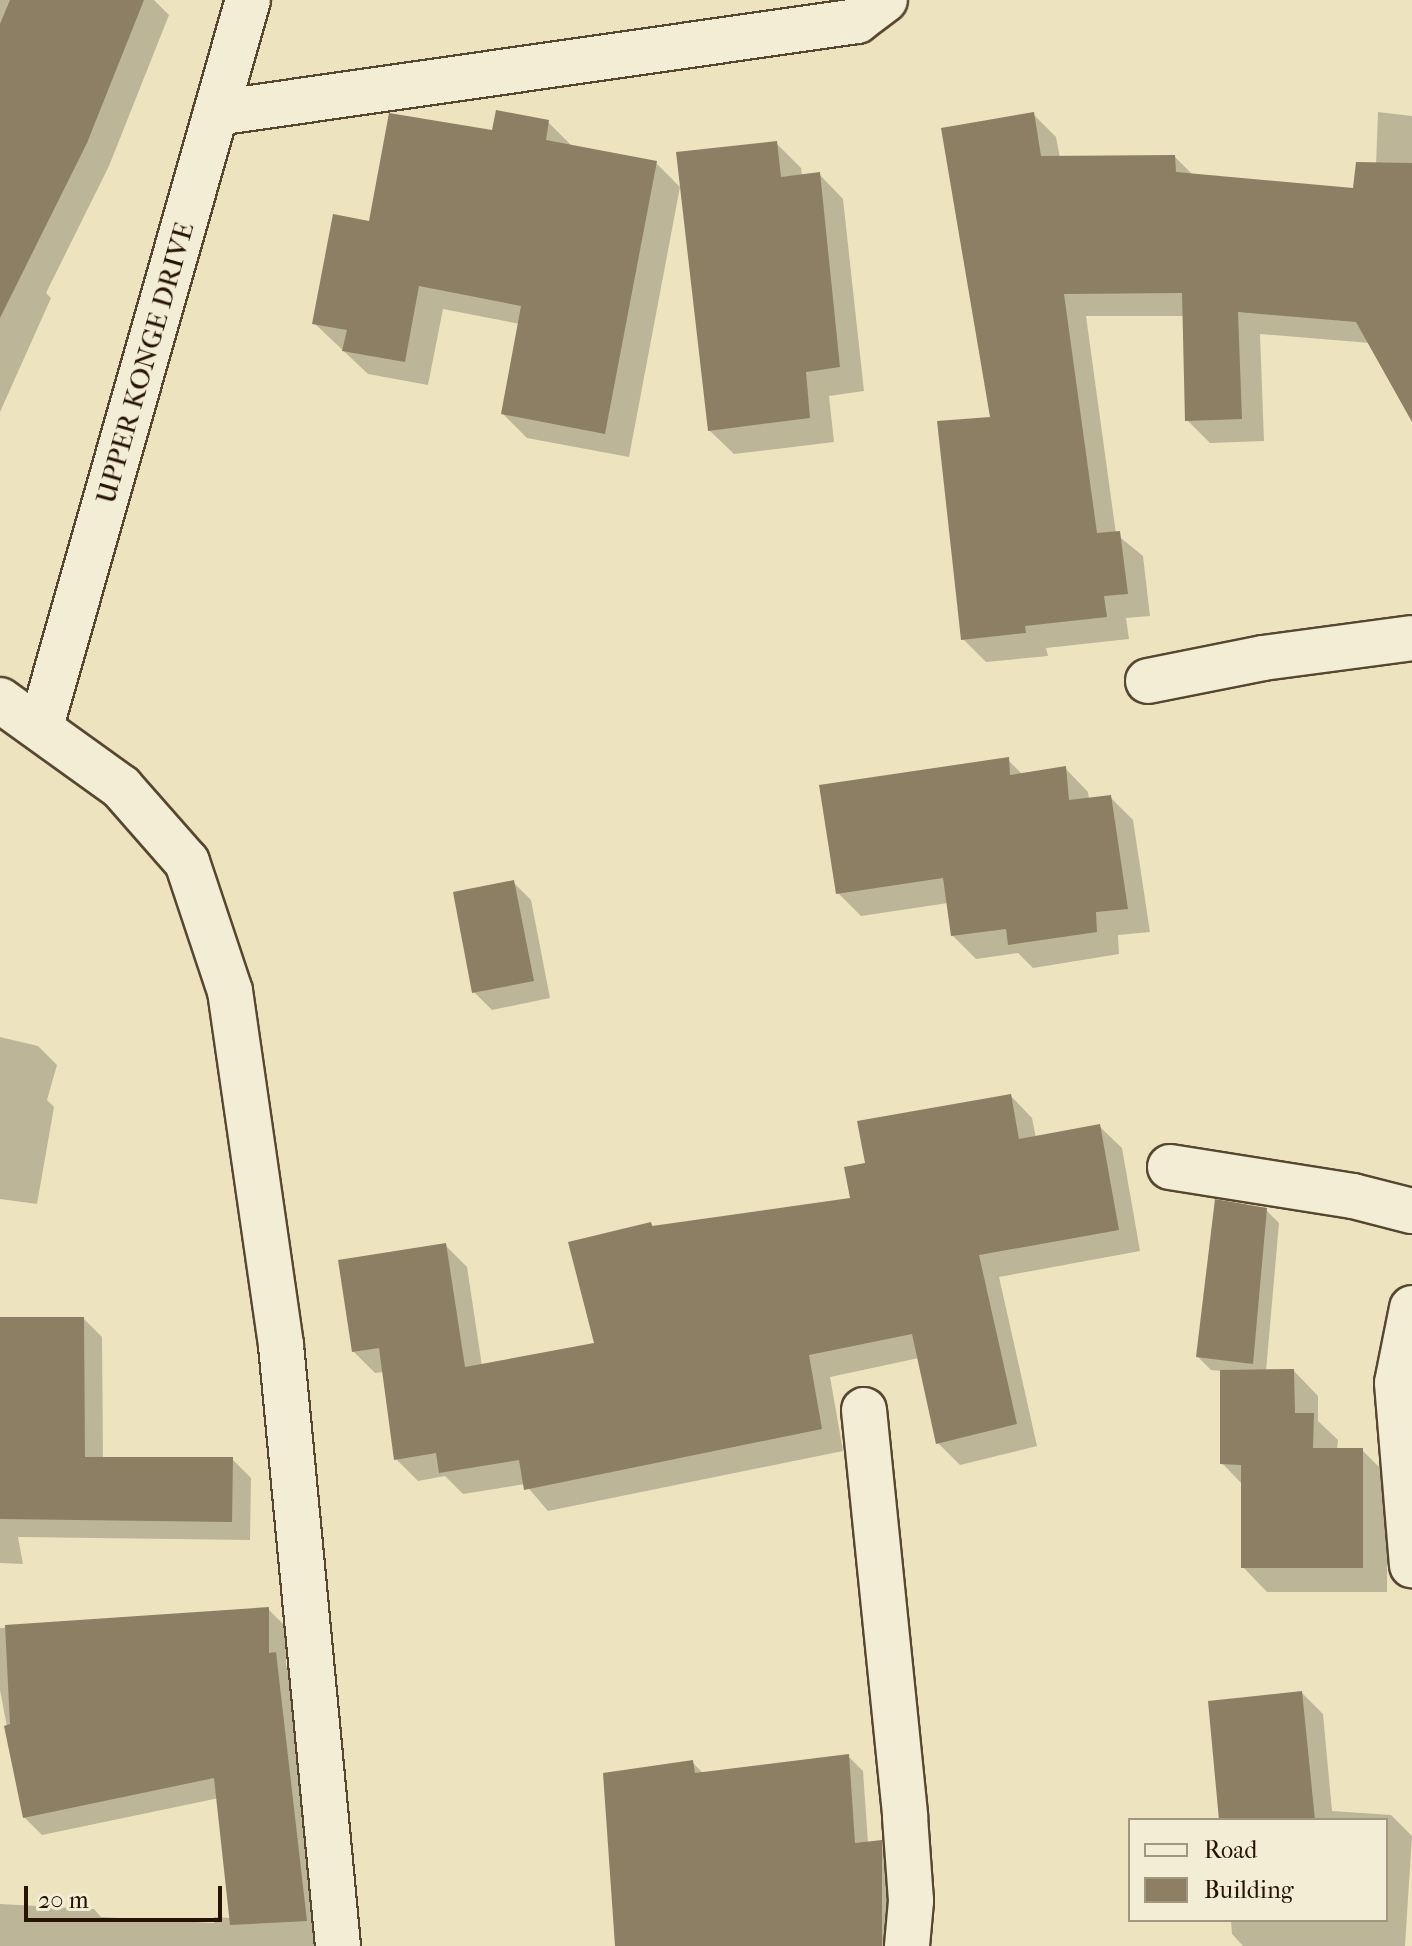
<!DOCTYPE html>
<html>
<head>
<meta charset="utf-8">
<style>
	body { margin:0 }
	#map { position:relative; width:1412px; height:1946px; overflow:hidden; background:#ede3bf; font-family:"IM FELL French Canon",serif }
	div>[style] { position:absolute }
	.shadow>* { inset:0; background:#0003 }
	.building>* { inset:0; background:#8d7f63 }
	.roads { filter:drop-shadow(2px 0 #584730) drop-shadow(-2px 0 #584730) drop-shadow(0 2px #584730) drop-shadow(0 -2px #584730) }
	.minor>* { height:44px; margin:-22px; padding:0 22px; transform-origin:22px; border-radius:22px; background:#f3edd5 }
	span { translate:-50% -50%; white-space:nowrap; text-align:center; line-height:1.15; -webkit-text-stroke:8px #f3edd5; paint-order:stroke }
	.street-label { font-size:28px; color:#261300 }
	.legend { position:absolute; left:1128px; top:1818px; width:260px; height:104px; box-sizing:border-box; background:#f3edd5; border:2px solid #a19680; margin:0; padding:10px 14px; list-style:none; font-size:24px; color:#261300 }
	.legend li { display:flex; align-items:center; gap:16px; height:40px }
	.legend b { width:40px; border:2px solid #a19680 }
	.scale { position:absolute; left:24px; top:1886px; width:198px; height:36px; box-sizing:border-box; border:4px solid #261300; border-top:0; padding-left:10px; font-size:24px; line-height:28px; white-space:nowrap; color:#261300; -webkit-text-stroke:6px #f3edd5; paint-order:stroke }
</style>
</head>
<body>
<div id="map">
	<div class="shadow">
		<div style="clip-path:polygon(0 0,154px 0,169px 15px,109px 166px,46px 293px,51px 298px,0 412px)"></div>
		<div style="clip-path:polygon(1378px 112px,1412px 116px,1412px 378px,1370px 343px,1260px 334px,1264px 441px,1210px 443px,1187px 420px,1184px 316px,1086px 316px,1116px 534px,1143px 556px,1150px 616px,1126px 618px,1129px 639px,1046px 648px,1048px 656px,986px 662px,963px 639px,1033px 114px,1056px 137px,1060px 158px,1175px 157px,1194px 176px,1354px 190px,1376px 165px)"></div>
		<div style="clip-path:polygon(548px 122px,573px 147px,656px 163px,680px 187px,629px 457px,527px 438px,503px 414px,520px 324px,443px 309px,428px 385px,368px 374px,314px 323px,371px 224px,493px 133px)"></div>
		<div style="clip-path:polygon(776px 143px,801px 168px,802px 176px,819px 174px,843px 199px,864px 391px,829px 396px,834px 442px,734px 454px,709px 430px)"></div>
		<div style="clip-path:polygon(1008px 760px,1023px 775px,1065px 768px,1088px 792px,1089px 799px,1110px 797px,1133px 820px,1150px 932px,1118px 935px,1119px 954px,1033px 968px,1018px 953px,976px 959px,953px 936px,948px 903px,861px 916px,838px 893px)"></div>
		<div style="clip-path:polygon(513px 882px,531px 900px,550px 998px,492px 1010px,474px 992px)"></div>
		<div style="clip-path:polygon(0 1037px,38px 1046px,57px 1065px,47px 1100px,54px 1107px,37px 1204px,0 1199px)"></div>
		<div style="clip-path:polygon(1011px 1096px,1032px 1118px,1036px 1138px,1100px 1127px,1122px 1148px,1140px 1251px,999px 1277px,1037px 1446px,960px 1465px,938px 1443px,919px 1358px,830px 1377px,843px 1451px,548px 1511px,525px 1484px,463px 1494px,445px 1476px,418px 1481px,396px 1459px,384px 1372px,375px 1373px,353px 1351px,445px 1245px,467px 1267px,482px 1366px,596px 1345px,651px 1224px,655px 1228px,852px 1199px,867px 1164px)"></div>
		<div style="clip-path:polygon(1266px 1210px,1279px 1223px,1266px 1371px,1294px 1371px,1318px 1396px,1318px 1421px,1338px 1440px,1337px 1450px,1362px 1450px,1387px 1475px,1387px 1592px,1267px 1592px,1243px 1567px,1243px 1485px,1222px 1463px,1222px 1371px,1211px 1370px,1198px 1357px)"></div>
		<div style="clip-path:polygon(0 1319px,84px 1319px,102px 1337px,103px 1459px,232px 1459px,251px 1478px,250px 1540px,18px 1537px,23px 1564px,0 1563px)"></div>
		<div style="clip-path:polygon(268px 1609px,286px 1627px,286px 1666px,293px 1672px,328px 1946px,0 1946px,0 1904px,94px 1909px,101px 1917px,214px 1923px,214px 1917px,232px 1918px,219px 1798px,42px 1835px,24px 1817px,0 1690px,0 1628px)"></div>
		<div style="clip-path:polygon(1302px 1693px,1323px 1714px,1332px 1811px,1391px 1815px,1412px 1836px,1405px 1946px,1243px 1946px,1232px 1934px,1231px 1920px,1386px 1920px,1386px 1820px,1221px 1820px)"></div>
		<div style="clip-path:polygon(848px 1756px,863px 1771px,868px 1843px,881px 1842px,895px 1857px,897px 1946px,617px 1946px,692px 1762px,704px 1774px)"></div>
	</div>
	<div class="building">
		<div style="clip-path:polygon(10px 0,144px 0,87px 143px,0 318px,0 24px)"></div>
		<div style="clip-path:polygon(496px 110px,549px 120px,546px 140px,657px 161px,605px 434px,501px 414px,521px 306px,419px 286px,405px 362px,342px 351px,347px 330px,312px 324px,333px 214px,369px 221px,389px 113px,492px 130px)"></div>
		<div style="clip-path:polygon(1034px 112px,1041px 156px,1175px 155px,1176px 172px,1353px 188px,1356px 162px,1412px 163px,1412px 422px,1356px 322px,1238px 312px,1242px 419px,1185px 421px,1182px 293px,1064px 294px,1097px 533px,1120px 531px,1128px 594px,1104px 596px,1107px 617px,1025px 626px,1026px 633px,961px 640px,937px 421px,990px 417px,941px 128px)"></div>
		<div style="clip-path:polygon(777px 141px,781px 177px,820px 172px,840px 367px,806px 372px,810px 418px,708px 431px,676px 152px)"></div>
		<div style="clip-path:polygon(1009px 757px,1010px 775px,1066px 766px,1069px 800px,1111px 795px,1128px 909px,1096px 912px,1097px 932px,1008px 945px,1006px 929px,951px 936px,943px 878px,836px 894px,819px 785px)"></div>
		<div style="clip-path:polygon(514px 880px,534px 981px,472px 993px,453px 892px)"></div>
		<div style="clip-path:polygon(1011px 1094px,1019px 1139px,1100px 1124px,1119px 1230px,979px 1255px,1017px 1424px,936px 1444px,912px 1334px,809px 1355px,822px 1429px,524px 1490px,519px 1460px,439px 1473px,436px 1453px,394px 1460px,379px 1348px,352px 1352px,338px 1260px,446px 1243px,465px 1367px,594px 1343px,568px 1242px,651px 1222px,652px 1226px,850px 1198px,844px 1167px,865px 1163px,857px 1121px)"></div>
		<div style="clip-path:polygon(1215px 1199px,1267px 1208px,1253px 1364px,1196px 1357px)"></div>
		<div style="clip-path:polygon(0 1317px,84px 1317px,85px 1457px,233px 1457px,232px 1522px,0 1519px)"></div>
		<div style="clip-path:polygon(1294px 1369px,1295px 1413px,1314px 1413px,1313px 1448px,1363px 1448px,1363px 1568px,1241px 1568px,1241px 1465px,1220px 1464px,1220px 1370px)"></div>
		<div style="clip-path:polygon(269px 1607px,269px 1653px,276px 1652px,307px 1921px,230px 1925px,214px 1778px,23px 1818px,4px 1726px,10px 1724px,5px 1625px)"></div>
		<div style="clip-path:polygon(1302px 1691px,1315px 1820px,1219px 1820px,1208px 1701px)"></div>
		<div style="clip-path:polygon(849px 1754px,855px 1843px,882px 1840px,882px 1946px,615px 1946px,603px 1773px,693px 1760px,695px 1773px)"></div>
	</div>
	<div class="roads">
		<div class="minor">
			<div style="left:216px;top:113px;width:648px;rotate:-8.17deg"></div>
			<div style="left:857px;top:21px;width:35px;rotate:-37deg"></div>
			<div style="left:1148px;top:681px;width:117px;rotate:-11.3deg"></div>
			<div style="left:1263px;top:658px;width:150px;rotate:-7.6deg"></div>
			<div style="left:0;top:700px;width:149px;rotate:35.7deg"></div>
			<div style="left:121px;top:787px;width:100px;rotate:48.7deg"></div>
			<div style="left:187px;top:862px;width:136px;rotate:71.6deg"></div>
			<div style="left:230px;top:991px;width:358px;rotate:81.8deg"></div>
			<div style="left:281px;top:1345px;width:604px;rotate:84.58deg"></div>
			<div style="left:41px;top:726px;width:755px;rotate:-74.09deg"></div>
			<div style="left:1170px;top:1167px;width:185px;rotate:9deg"></div>
			<div style="left:1353px;top:1196px;width:61px;rotate:14.3deg"></div>
			<div style="left:1412px;top:1308px;width:76px;rotate:101.3deg"></div>
			<div style="left:1397px;top:1383px;width:183px;rotate:85.3deg"></div>
			<div style="left:864px;top:1410px;width:409px;rotate:84.2deg"></div>
			<div style="left:905px;top:1817px;width:84px;rotate:85.9deg"></div>
			<div style="left:911px;top:1901px;width:45px;rotate:95.1deg"></div>
		</div>
	</div>
	<div class="street-label">
		<span style="left:145px;top:363px;rotate:-74deg">UPPER KONGE DRIVE</span>
	</div>
	<ul class="legend">
	<li><b style="height:10px;background:#f3edd5"></b>Road</li>
	<li><b style="height:22px;background:#8d7f63"></b>Building</li>
	</ul>
	<div class="scale">20 m</div>
</div>
</body>
</html>
